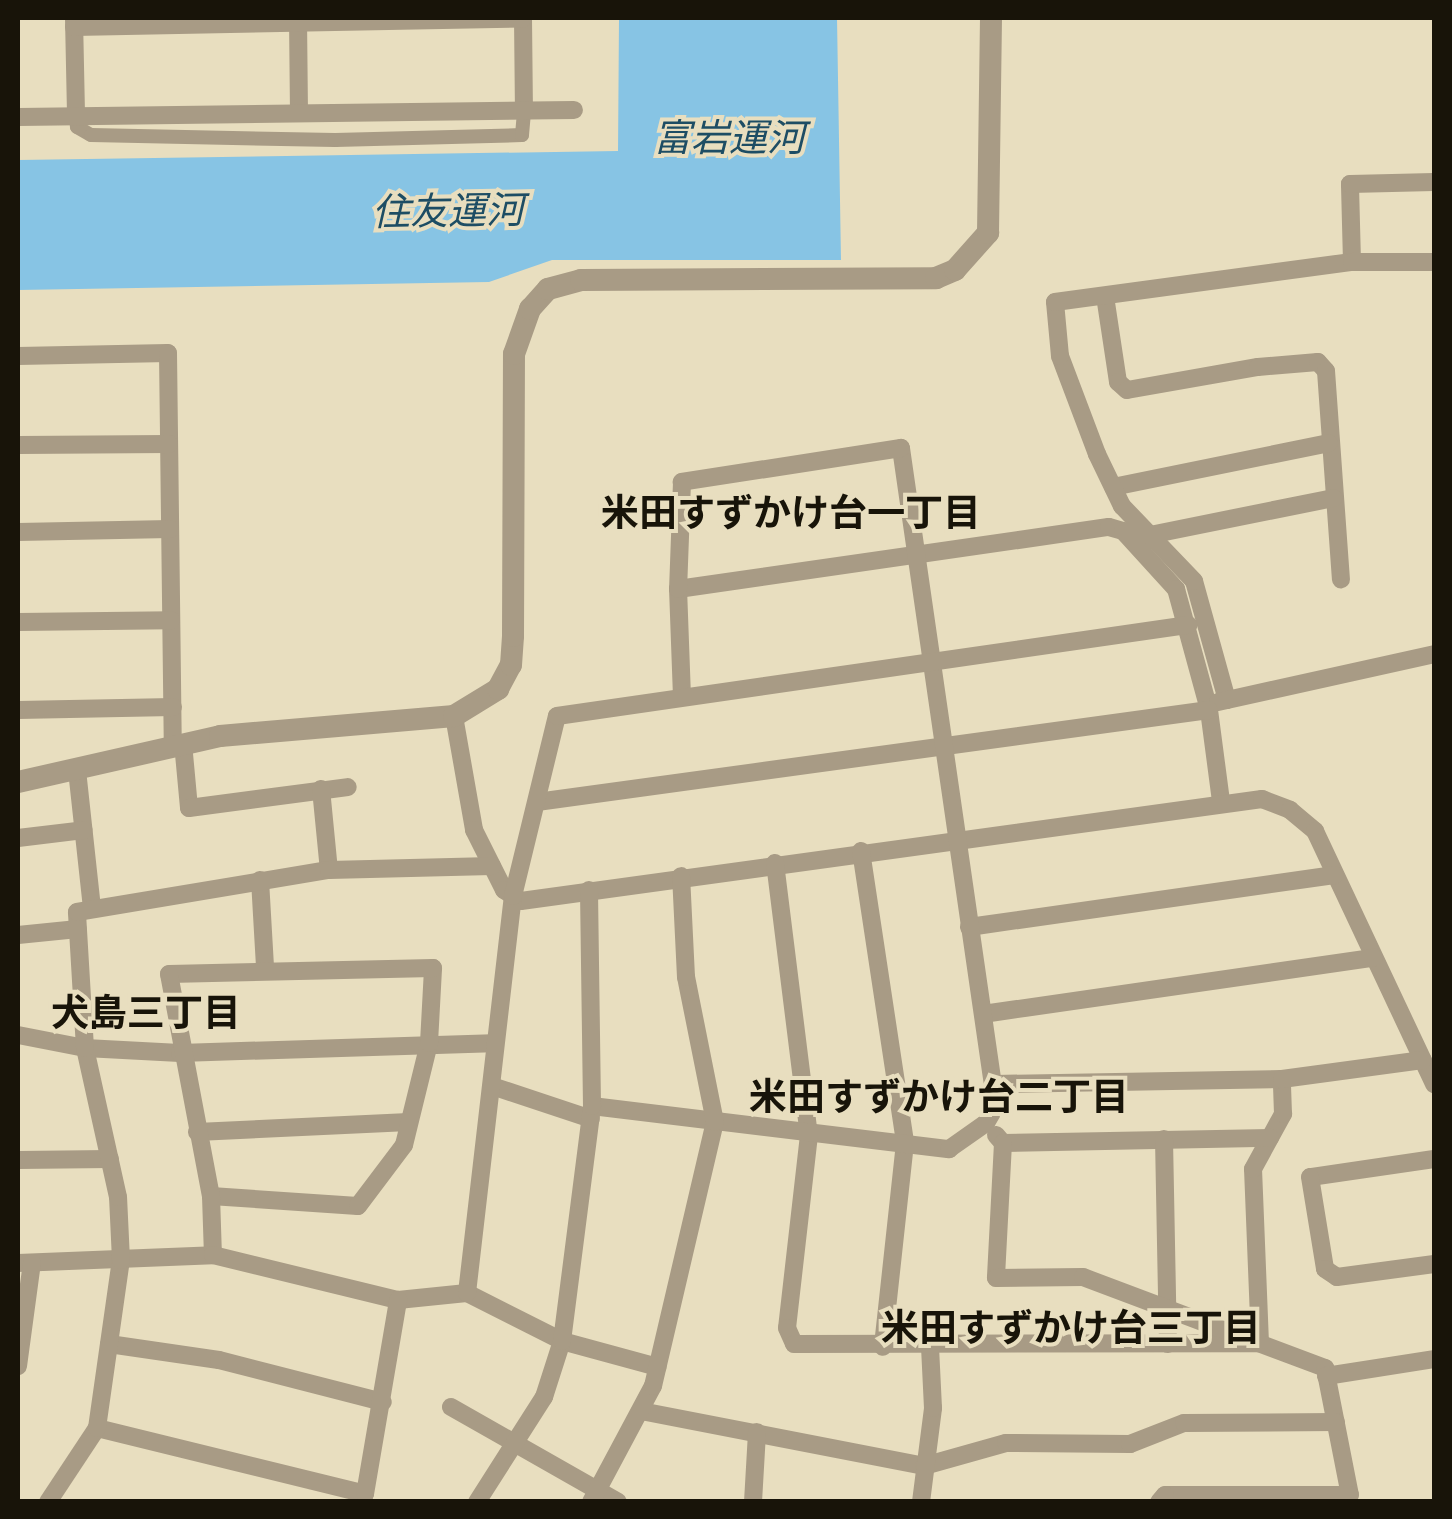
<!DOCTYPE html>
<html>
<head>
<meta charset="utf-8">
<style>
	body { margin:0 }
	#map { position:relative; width:1452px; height:1519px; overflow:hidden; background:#e8debf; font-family:"Public Sans","Noto Sans JP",sans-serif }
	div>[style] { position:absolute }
	.water>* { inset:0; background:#87c4e4 }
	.pedestrian>* { height:14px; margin:-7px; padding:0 7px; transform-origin:7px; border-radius:7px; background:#a89b85 }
	.minor>* { height:18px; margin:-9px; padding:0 9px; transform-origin:9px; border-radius:9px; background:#a89b85 }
	.tertiary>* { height:22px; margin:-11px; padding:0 11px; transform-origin:11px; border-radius:11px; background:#a89b85 }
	span { translate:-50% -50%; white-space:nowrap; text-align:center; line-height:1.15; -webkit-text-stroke:8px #e8debf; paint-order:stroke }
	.water-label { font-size:38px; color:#1d4d64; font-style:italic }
	.neighbourhood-label { font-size:38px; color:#181409; font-weight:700 }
	.frame { position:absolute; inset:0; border:20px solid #181409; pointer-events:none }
</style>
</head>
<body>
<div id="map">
	<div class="water">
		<div style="clip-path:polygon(619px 18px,837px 18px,841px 260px,552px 260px,489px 282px,18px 290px,18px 160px,618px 151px)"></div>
	</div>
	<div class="pedestrian">
		<div style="left:76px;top:116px;width:11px;rotate:85deg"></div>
		<div style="left:77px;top:127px;width:16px;rotate:30deg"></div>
		<div style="left:91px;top:135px;width:244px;rotate:1.2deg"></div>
		<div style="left:335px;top:140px;width:187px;rotate:-1.5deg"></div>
		<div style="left:522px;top:135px;width:25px;rotate:-85deg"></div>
	</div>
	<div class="minor">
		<div style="left:74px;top:18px;width:98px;rotate:88.8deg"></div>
		<div style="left:298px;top:18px;width:94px;rotate:89.4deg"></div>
		<div style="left:523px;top:18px;width:92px;rotate:89.4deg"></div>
		<div style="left:74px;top:27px;width:449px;rotate:-1.1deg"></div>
		<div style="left:18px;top:117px;width:556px;rotate:-0.72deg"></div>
		<div style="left:1352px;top:262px;width:78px;rotate:-91.5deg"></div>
		<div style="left:1350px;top:184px;width:84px;rotate:-1.4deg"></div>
		<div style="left:1105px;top:296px;width:87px;rotate:81.4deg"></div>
		<div style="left:1118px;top:382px;width:12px;rotate:42deg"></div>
		<div style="left:1127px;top:390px;width:133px;rotate:-10deg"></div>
		<div style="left:1258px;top:367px;width:60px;rotate:-4.8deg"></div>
		<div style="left:1318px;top:362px;width:12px;rotate:48deg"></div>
		<div style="left:1326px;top:371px;width:209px;rotate:85.9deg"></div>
		<div style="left:18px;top:356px;width:150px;rotate:-1.1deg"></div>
		<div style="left:168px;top:353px;width:393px;rotate:89.3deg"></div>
		<div style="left:18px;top:445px;width:151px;rotate:-0.4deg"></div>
		<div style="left:1113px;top:487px;width:220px;rotate:-11.5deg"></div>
		<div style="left:18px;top:532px;width:152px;rotate:-1.1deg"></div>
		<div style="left:1150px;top:535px;width:187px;rotate:-11.4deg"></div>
		<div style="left:18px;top:622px;width:153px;rotate:-0.7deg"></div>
		<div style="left:682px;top:697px;width:108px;rotate:-92.1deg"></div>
		<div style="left:678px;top:589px;width:435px;rotate:-8.2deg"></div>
		<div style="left:1109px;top:527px;width:15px;rotate:16deg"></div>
		<div style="left:1123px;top:531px;width:79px;rotate:47.6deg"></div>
		<div style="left:1176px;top:589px;width:125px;rotate:74.7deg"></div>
		<div style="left:1209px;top:710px;width:92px;rotate:82.5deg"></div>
		<div style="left:1227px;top:700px;width:123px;rotate:-105.5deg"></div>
		<div style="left:1194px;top:581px;width:104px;rotate:-133.8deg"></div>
		<div style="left:1122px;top:506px;width:58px;rotate:-115.7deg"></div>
		<div style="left:1097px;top:454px;width:105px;rotate:-110.7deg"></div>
		<div style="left:1060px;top:356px;width:54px;rotate:-95.3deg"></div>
		<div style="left:1055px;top:302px;width:300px;rotate:-7.7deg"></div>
		<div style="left:1352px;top:262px;width:82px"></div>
		<div style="left:1218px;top:702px;width:221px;rotate:-12.5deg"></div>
		<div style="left:18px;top:710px;width:155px;rotate:-1.1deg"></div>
		<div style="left:454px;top:716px;width:116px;rotate:80deg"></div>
		<div style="left:474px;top:830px;width:67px;rotate:63.4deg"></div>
		<div style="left:504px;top:890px;width:20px;rotate:33deg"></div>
		<div style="left:521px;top:901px;width:748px;rotate:-7.84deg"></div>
		<div style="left:1262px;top:799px;width:30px;rotate:21deg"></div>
		<div style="left:1290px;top:810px;width:33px;rotate:40deg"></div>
		<div style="left:1315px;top:831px;width:280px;rotate:64.8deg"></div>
		<div style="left:183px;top:743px;width:65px;rotate:84.7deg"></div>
		<div style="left:189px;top:808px;width:160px;rotate:-7.5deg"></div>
		<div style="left:77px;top:770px;width:139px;rotate:83.8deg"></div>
		<div style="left:321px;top:789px;width:81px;rotate:84.4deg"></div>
		<div style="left:537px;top:802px;width:678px;rotate:-7.8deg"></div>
		<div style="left:18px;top:838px;width:66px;rotate:-6.9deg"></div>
		<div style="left:861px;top:851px;width:295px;rotate:81.4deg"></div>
		<div style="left:905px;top:1143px;width:205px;rotate:96.2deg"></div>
		<div style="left:775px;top:863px;width:274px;rotate:82.9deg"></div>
		<div style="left:809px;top:1135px;width:194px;rotate:96.5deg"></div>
		<div style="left:787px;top:1328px;width:17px;rotate:66deg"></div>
		<div style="left:794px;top:1344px;width:466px;rotate:-0.1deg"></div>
		<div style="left:1260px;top:1343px;width:174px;rotate:-92.3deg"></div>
		<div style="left:1253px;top:1169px;width:63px;rotate:-61.4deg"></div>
		<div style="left:1283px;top:1114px;width:35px;rotate:-92deg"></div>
		<div style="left:260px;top:880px;width:88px;rotate:86.7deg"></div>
		<div style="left:969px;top:927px;width:369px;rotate:-8.1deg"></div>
		<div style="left:18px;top:935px;width:60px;rotate:-5.7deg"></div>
		<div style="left:983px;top:1014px;width:395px;rotate:-8.2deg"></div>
		<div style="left:18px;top:1035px;width:68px;rotate:11deg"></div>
		<div style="left:85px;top:1048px;width:95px;rotate:3deg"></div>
		<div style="left:180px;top:1053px;width:312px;rotate:-1.8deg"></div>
		<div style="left:995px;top:1084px;width:287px;rotate:-1deg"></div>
		<div style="left:1282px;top:1079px;width:142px;rotate:-7.7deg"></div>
		<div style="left:492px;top:1086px;width:104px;rotate:18.4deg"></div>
		<div style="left:592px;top:1106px;width:360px;rotate:6.9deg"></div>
		<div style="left:949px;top:1149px;width:45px;rotate:-35.1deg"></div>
		<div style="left:986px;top:1123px;width:20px;rotate:-60deg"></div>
		<div style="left:996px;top:1106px;width:665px;rotate:-98.22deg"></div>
		<div style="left:901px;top:448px;width:222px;rotate:171.2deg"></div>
		<div style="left:682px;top:482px;width:107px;rotate:92.1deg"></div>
		<div style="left:197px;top:1132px;width:212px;rotate:-2.7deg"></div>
		<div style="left:996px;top:1135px;width:11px;rotate:49deg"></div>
		<div style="left:1003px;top:1143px;width:267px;rotate:-1.1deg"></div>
		<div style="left:1164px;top:1139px;width:205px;rotate:88.9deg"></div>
		<div style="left:1003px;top:1143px;width:135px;rotate:93deg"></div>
		<div style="left:996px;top:1278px;width:87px;rotate:-0.7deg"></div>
		<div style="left:1083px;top:1277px;width:259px;rotate:20.6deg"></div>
		<div style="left:1325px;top:1368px;width:129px;rotate:78.9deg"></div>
		<div style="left:1350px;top:1495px;width:185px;rotate:180deg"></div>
		<div style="left:1165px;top:1495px;width:9px;rotate:131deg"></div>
		<div style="left:1434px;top:1159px;width:125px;rotate:171.7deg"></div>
		<div style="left:1310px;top:1177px;width:93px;rotate:80.7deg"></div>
		<div style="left:1325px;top:1269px;width:14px;rotate:34deg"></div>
		<div style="left:1337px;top:1277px;width:98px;rotate:-7.6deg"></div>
		<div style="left:18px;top:1160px;width:92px;rotate:-0.6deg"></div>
		<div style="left:211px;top:1196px;width:147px;rotate:3.9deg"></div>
		<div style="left:358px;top:1206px;width:76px;rotate:-53deg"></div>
		<div style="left:404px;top:1145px;width:105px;rotate:-76.2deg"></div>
		<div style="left:429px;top:1043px;width:75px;rotate:-86.9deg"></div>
		<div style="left:433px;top:968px;width:264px;rotate:178.7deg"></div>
		<div style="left:169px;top:974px;width:226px;rotate:79.3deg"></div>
		<div style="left:211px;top:1196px;width:59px;rotate:88.1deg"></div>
		<div style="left:18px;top:1263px;width:195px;rotate:-2.3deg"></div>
		<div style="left:213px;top:1255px;width:190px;rotate:13.7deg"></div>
		<div style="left:398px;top:1300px;width:69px;rotate:-5.8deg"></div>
		<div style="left:467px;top:1293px;width:106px;rotate:26.8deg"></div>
		<div style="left:562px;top:1341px;width:99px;rotate:15.2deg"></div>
		<div style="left:467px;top:1293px;width:400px;rotate:-83.4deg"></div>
		<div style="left:513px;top:896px;width:185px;rotate:-76.3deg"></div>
		<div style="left:557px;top:716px;width:638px;rotate:-8.21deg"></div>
		<div style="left:109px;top:1344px;width:111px;rotate:8.3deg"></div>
		<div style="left:219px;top:1360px;width:169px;rotate:14.4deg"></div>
		<div style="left:18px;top:1366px;width:104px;rotate:-82.3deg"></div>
		<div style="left:1326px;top:1376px;width:109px;rotate:-8.9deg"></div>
		<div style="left:451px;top:1407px;width:192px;rotate:29.6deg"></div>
		<div style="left:641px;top:1411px;width:288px;rotate:11deg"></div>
		<div style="left:924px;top:1466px;width:85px;rotate:-15.7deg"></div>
		<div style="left:1006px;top:1443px;width:124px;rotate:0.5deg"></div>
		<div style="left:1130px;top:1444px;width:58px;rotate:-21.3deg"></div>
		<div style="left:1184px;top:1423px;width:152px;rotate:-0.4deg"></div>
		<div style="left:97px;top:1428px;width:276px;rotate:13.8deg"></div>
		<div style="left:365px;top:1494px;width:197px;rotate:-80.3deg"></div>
		<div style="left:48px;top:1502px;width:89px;rotate:-56.5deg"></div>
		<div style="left:97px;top:1428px;width:170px;rotate:-81.9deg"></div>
		<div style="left:121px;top:1260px;width:63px;rotate:-92.7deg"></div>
		<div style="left:118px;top:1197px;width:153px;rotate:-102.5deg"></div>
		<div style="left:85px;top:1048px;width:136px;rotate:-93.4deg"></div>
		<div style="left:77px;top:912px;width:255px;rotate:-9.5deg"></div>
		<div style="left:329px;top:870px;width:163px;rotate:-1.4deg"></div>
		<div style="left:477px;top:1502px;width:125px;rotate:-57.5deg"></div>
		<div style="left:544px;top:1397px;width:59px;rotate:-72.2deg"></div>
		<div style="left:562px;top:1341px;width:237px;rotate:-82.7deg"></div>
		<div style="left:592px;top:1106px;width:216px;rotate:-90.8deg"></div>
		<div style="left:591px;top:1502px;width:132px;rotate:-61.9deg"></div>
		<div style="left:653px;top:1386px;width:271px;rotate:-76.8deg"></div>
		<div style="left:715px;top:1122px;width:148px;rotate:-101.3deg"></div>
		<div style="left:686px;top:977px;width:101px;rotate:-92.8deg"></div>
		<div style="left:753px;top:1502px;width:70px;rotate:-86.7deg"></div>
		<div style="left:921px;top:1502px;width:95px;rotate:-82.7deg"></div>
		<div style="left:933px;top:1408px;width:61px;rotate:-92.8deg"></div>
	</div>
	<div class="tertiary">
		<div style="left:18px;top:782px;width:207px;rotate:-12.8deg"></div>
		<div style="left:220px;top:736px;width:235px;rotate:-4.9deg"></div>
		<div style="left:454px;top:716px;width:52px;rotate:-31.5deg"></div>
		<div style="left:498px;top:689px;width:27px;rotate:-62deg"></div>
		<div style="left:511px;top:665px;width:29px;rotate:-86deg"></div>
		<div style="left:513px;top:636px;width:282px;rotate:-89.8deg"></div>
		<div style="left:514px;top:354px;width:48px;rotate:-70.4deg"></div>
		<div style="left:530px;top:309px;width:27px;rotate:-48deg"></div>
		<div style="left:548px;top:289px;width:34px;rotate:-15deg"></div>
		<div style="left:581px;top:280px;width:355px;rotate:-0.3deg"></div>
		<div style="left:936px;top:278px;width:21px;rotate:-23deg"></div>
		<div style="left:955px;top:270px;width:50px;rotate:-48.3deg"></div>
		<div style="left:988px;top:233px;width:215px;rotate:-89.2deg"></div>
	</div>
	<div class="water-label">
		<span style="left:729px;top:138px">富岩運河</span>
		<span style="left:448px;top:211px;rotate:-1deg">住友運河</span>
	</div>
	<div class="neighbourhood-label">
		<span style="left:791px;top:513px">米田すずかけ台一丁目</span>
		<span style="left:146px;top:1013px">犬島三丁目</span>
		<span style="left:939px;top:1097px">米田すずかけ台二丁目</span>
		<span style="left:1071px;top:1328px">米田すずかけ台三丁目</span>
	</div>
	<div class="frame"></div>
</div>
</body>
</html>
